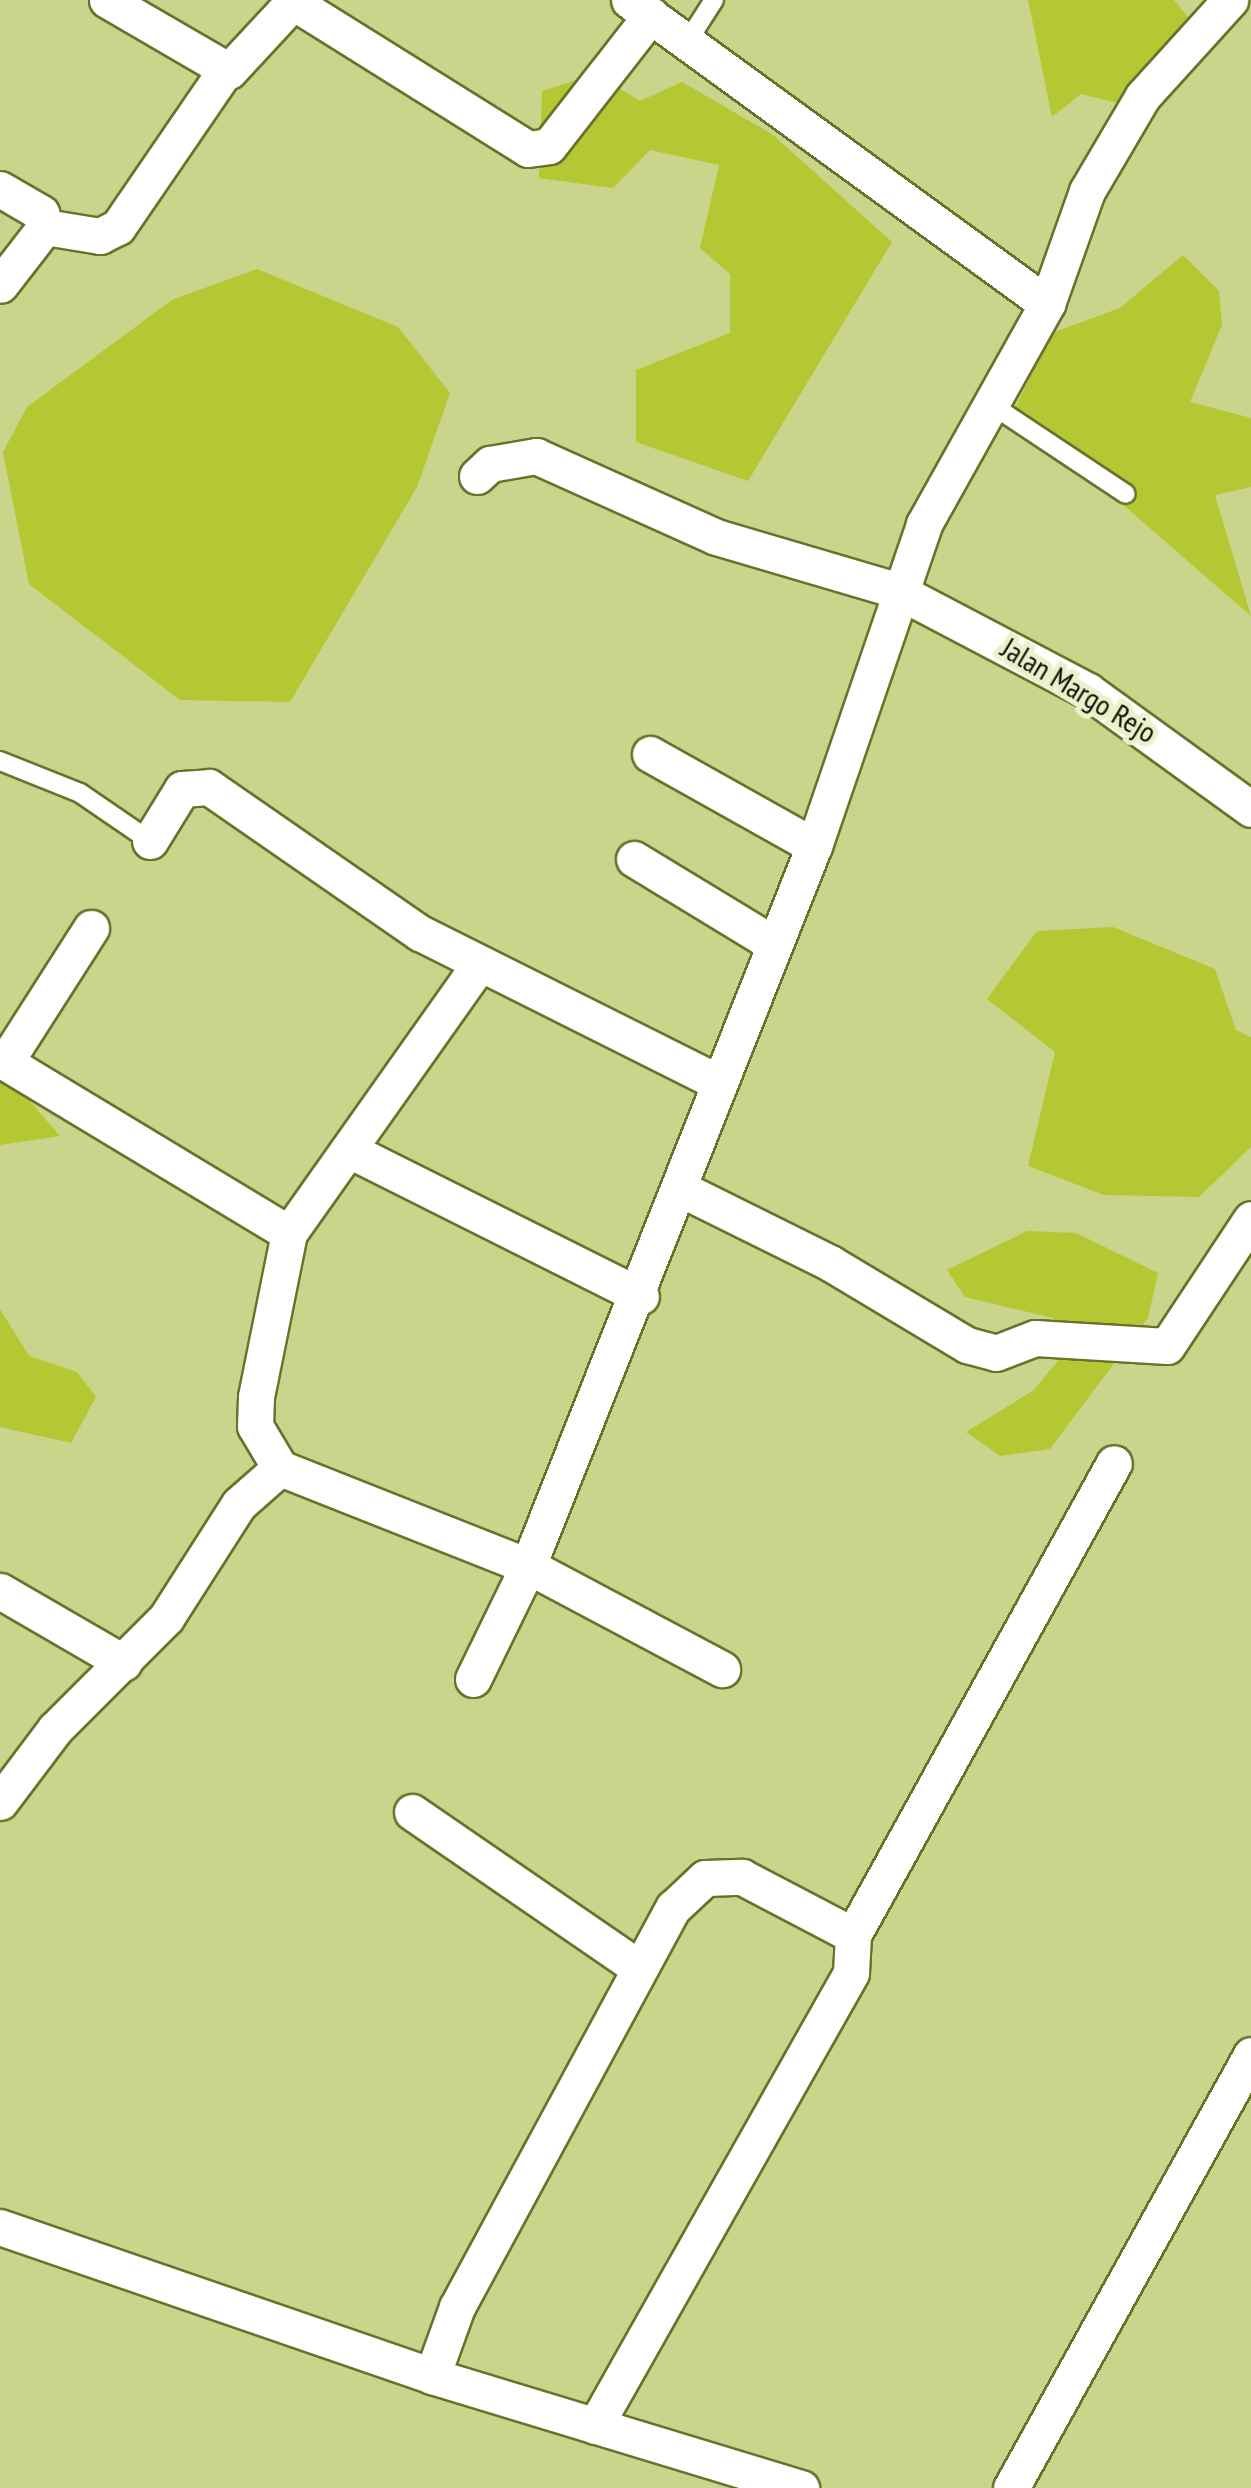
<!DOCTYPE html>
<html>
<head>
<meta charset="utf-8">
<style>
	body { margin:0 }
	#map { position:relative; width:1251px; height:2488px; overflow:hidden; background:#c8d58b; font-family:"PT Sans Narrow",sans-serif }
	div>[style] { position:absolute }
	.green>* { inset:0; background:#b5c732 }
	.roads { filter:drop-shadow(2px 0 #68732a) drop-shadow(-2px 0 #68732a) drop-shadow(0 2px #68732a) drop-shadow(0 -2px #68732a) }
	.lane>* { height:18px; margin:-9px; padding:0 9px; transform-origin:9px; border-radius:9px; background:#fff }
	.street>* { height:35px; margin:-17.5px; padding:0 17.5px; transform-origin:17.5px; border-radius:17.5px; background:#fff }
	span { translate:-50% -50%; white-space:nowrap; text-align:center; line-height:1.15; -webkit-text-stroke:10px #eaf2cd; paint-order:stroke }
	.street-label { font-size:30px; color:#101300 }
</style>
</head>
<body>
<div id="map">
	<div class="green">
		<div style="clip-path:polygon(1028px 0,1174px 0,1188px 17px,1130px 106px,1081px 94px,1052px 117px)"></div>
		<div style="clip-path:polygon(596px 74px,640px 101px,682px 82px,772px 134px,892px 242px,748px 481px,636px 442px,636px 370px,730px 333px,730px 274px,700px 248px,719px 165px,650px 150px,613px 188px,539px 178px,542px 91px)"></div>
		<div style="clip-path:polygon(1183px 255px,1219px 291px,1222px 325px,1190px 402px,1251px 418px,1251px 487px,1215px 495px,1251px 616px,1014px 410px,1052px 333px,1120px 308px)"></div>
		<div style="clip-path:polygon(257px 269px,398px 327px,450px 393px,417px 487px,290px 702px,180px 700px,29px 584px,3px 452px,27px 407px,172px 300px)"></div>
		<div style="clip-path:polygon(1113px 927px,1215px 969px,1236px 1030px,1251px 1037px,1251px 1147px,1199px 1197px,1104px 1195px,1028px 1166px,1055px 1052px,987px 999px,1037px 931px)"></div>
		<div style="clip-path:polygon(0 1070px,4px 1071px,60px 1136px,0 1145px)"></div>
		<div style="clip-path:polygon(1027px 1231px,1076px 1233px,1158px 1273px,1148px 1318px,1050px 1449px,1000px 1456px,966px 1432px,1034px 1390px,1065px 1352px,1053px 1318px,965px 1297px,947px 1270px)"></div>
		<div style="clip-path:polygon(0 1309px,29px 1356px,77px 1372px,96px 1397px,71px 1443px,0 1427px)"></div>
	</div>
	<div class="roads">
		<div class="lane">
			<div style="left:687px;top:42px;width:50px;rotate:-57.3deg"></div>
			<div style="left:989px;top:403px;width:164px;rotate:33.6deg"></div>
			<div style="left:0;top:761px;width:86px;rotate:21.8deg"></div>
			<div style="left:80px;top:793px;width:85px;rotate:34.4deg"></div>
		</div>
		<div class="street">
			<div style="left:107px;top:0;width:141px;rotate:30.2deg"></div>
			<div style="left:229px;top:71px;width:94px;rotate:-47.2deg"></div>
			<div style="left:293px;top:2px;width:277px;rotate:32deg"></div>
			<div style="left:528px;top:149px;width:21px;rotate:-8deg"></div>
			<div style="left:549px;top:146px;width:166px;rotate:-52.1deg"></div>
			<div style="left:629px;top:0;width:517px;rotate:36.03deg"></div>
			<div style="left:0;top:189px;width:48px;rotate:30.3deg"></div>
			<div style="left:41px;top:213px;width:15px;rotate:74deg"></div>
			<div style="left:45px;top:227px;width:73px;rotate:127.8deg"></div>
			<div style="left:45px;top:227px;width:56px;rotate:9.3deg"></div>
			<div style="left:100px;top:236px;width:20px;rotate:-27deg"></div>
			<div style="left:118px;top:227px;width:189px;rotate:-55.6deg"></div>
			<div style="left:477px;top:476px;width:18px;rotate:-43deg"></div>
			<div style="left:490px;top:464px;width:47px;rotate:-9.9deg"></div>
			<div style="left:536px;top:456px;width:197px;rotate:24.2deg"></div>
			<div style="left:716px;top:537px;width:188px;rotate:16.4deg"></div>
			<div style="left:896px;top:590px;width:217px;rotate:27.7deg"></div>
			<div style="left:1088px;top:691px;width:201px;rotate:35.9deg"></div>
			<div style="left:650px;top:754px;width:188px;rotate:29.3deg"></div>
			<div style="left:150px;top:841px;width:61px;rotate:-58.4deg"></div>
			<div style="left:182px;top:789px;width:27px;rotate:-4deg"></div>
			<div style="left:209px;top:787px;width:257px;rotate:34.7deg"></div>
			<div style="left:420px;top:933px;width:332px;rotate:26.6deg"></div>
			<div style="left:634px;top:859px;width:164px;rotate:31.3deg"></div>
			<div style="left:0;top:1059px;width:337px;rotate:31.1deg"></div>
			<div style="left:289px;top:1233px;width:167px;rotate:101.4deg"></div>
			<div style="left:256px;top:1397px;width:29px;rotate:92deg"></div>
			<div style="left:255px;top:1426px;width:49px;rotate:59.2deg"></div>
			<div style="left:6px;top:1061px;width:158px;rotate:-57.4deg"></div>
			<div style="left:353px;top:1152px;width:322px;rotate:26.6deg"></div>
			<div style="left:679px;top:1188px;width:169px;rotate:26.4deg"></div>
			<div style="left:830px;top:1263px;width:160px;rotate:30.9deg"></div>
			<div style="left:967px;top:1345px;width:30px;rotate:15deg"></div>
			<div style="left:996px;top:1353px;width:42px;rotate:-21deg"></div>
			<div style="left:1035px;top:1338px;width:132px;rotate:3.5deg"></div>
			<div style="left:1167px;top:1346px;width:152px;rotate:-56.5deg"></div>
			<div style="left:289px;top:1233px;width:329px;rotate:-54.7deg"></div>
			<div style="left:0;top:1591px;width:143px;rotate:30.1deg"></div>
			<div style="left:473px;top:1679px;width:126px;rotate:-64deg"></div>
			<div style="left:528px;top:1566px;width:220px;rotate:28deg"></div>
			<div style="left:0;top:1802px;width:91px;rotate:-53deg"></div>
			<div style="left:55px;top:1729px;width:157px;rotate:-45deg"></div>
			<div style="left:166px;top:1618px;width:135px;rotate:-57.4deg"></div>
			<div style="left:239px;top:1504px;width:55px;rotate:-41.3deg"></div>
			<div style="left:280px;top:1468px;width:267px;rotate:21.6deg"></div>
			<div style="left:528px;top:1566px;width:775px;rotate:-68.34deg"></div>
			<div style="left:814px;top:846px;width:340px;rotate:-71.1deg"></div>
			<div style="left:924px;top:524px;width:252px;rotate:-60.8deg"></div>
			<div style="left:1047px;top:304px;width:120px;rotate:-70.5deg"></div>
			<div style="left:1087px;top:191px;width:110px;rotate:-59.5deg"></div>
			<div style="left:1143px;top:96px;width:130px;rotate:-47.8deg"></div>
			<div style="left:412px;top:1812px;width:272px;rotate:34.5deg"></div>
			<div style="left:0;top:2227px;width:457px;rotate:19deg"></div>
			<div style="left:432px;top:2376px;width:386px;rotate:16.9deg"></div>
			<div style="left:432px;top:2376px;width:73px;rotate:-70.1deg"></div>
			<div style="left:457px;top:2307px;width:454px;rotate:-61.6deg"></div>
			<div style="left:673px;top:1908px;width:44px;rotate:-43.2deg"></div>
			<div style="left:705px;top:1878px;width:37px;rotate:-2deg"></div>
			<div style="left:742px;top:1877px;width:125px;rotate:27.6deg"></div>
			<div style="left:595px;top:2426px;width:520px;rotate:-60.53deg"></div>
			<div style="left:851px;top:1973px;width:38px;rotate:-87deg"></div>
			<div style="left:853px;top:1935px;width:539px;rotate:-61.06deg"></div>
			<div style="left:1011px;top:2488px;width:495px;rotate:-61deg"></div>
		</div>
	</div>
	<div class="street-label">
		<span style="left:1079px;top:690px;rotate:31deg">Jalan Margo Rejo</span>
	</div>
</div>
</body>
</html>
